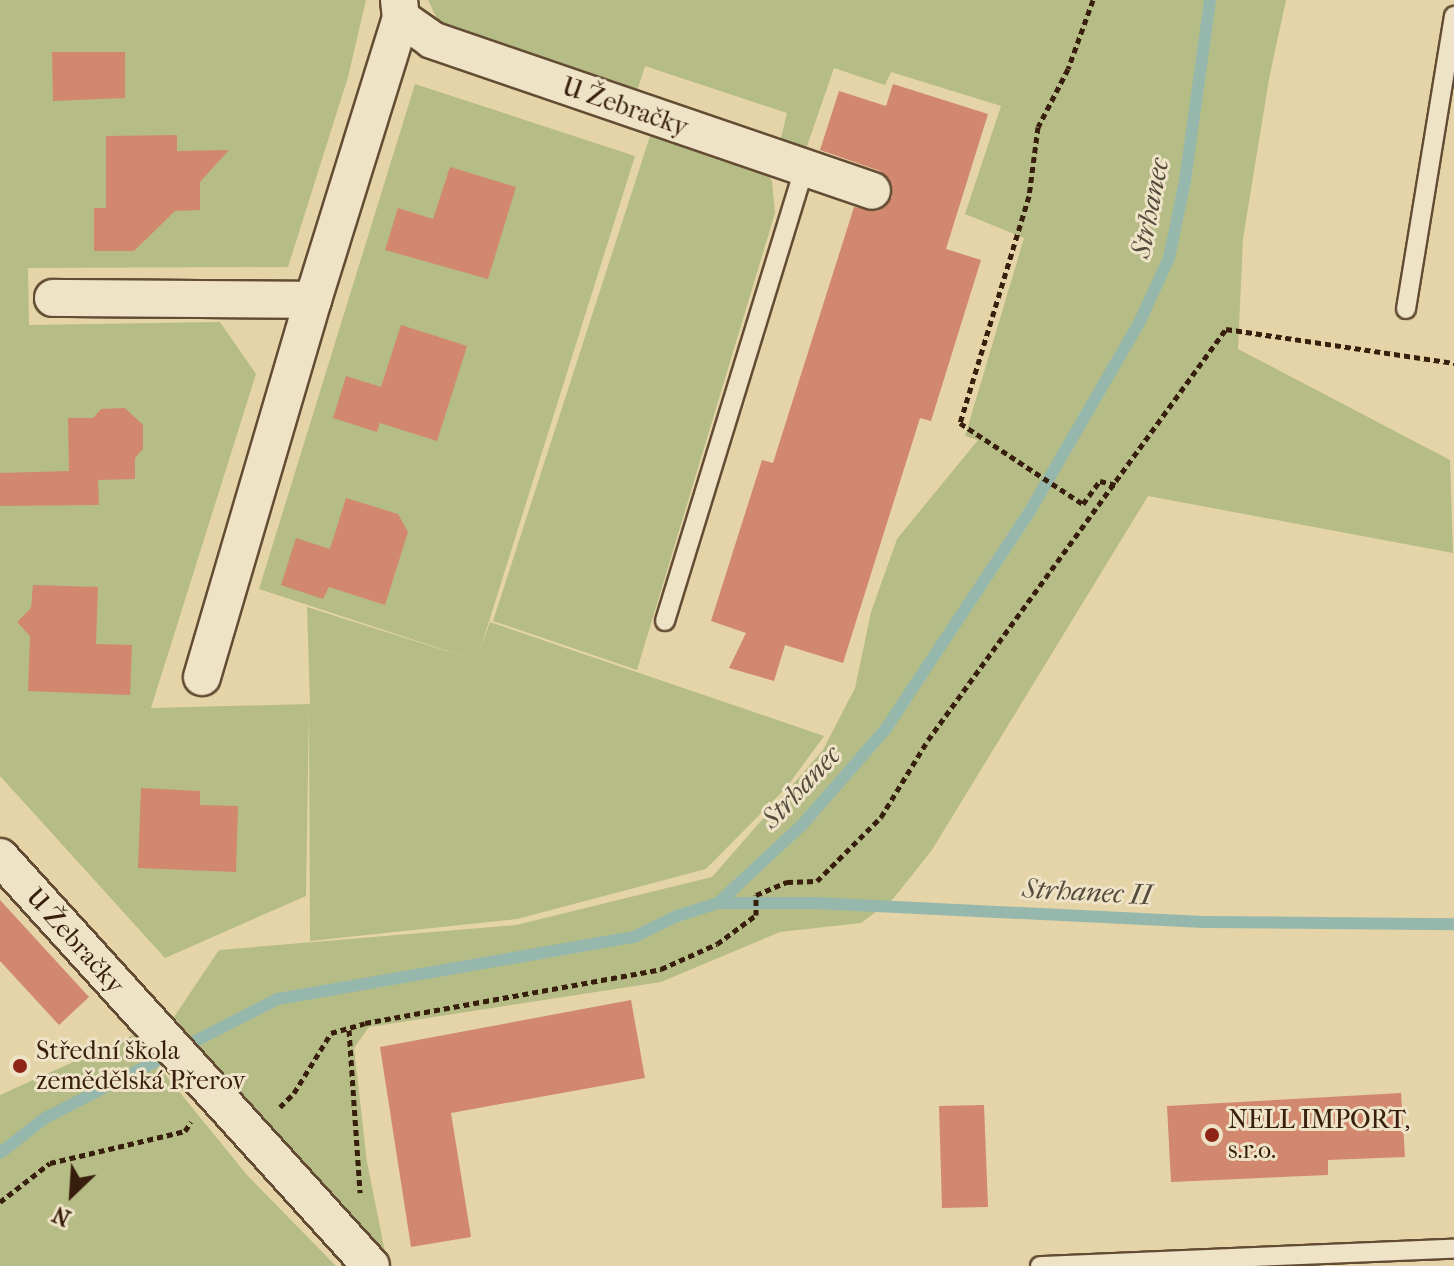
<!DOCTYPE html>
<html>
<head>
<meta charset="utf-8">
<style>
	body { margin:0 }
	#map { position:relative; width:1454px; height:1266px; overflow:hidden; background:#e5d4a7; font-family:"IM FELL French Canon",serif }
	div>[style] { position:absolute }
	.green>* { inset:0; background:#b6bc86 }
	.stream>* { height:12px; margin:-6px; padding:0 6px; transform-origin:6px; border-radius:6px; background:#96b8ac }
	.building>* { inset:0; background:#d1886e }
	.path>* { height:5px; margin-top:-2.5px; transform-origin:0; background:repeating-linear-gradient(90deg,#381e0c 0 6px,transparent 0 10px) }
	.roads { filter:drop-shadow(2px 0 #634c33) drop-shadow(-2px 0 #634c33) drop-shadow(0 2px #634c33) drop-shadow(0 -2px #634c33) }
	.lane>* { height:18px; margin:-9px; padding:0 9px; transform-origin:9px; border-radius:9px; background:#eee3c6 }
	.street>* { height:36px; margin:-18px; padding:0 18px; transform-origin:18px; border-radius:18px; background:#eee3c6 }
	.dots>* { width:22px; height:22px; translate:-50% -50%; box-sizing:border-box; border:4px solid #eee3c6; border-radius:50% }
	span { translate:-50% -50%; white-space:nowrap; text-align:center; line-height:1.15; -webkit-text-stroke:6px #eee3c6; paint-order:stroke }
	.street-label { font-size:26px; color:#381e0c }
	.poi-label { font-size:26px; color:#381e0c }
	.left { translate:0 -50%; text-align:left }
	.water-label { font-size:28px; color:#544c3c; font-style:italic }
	.north { position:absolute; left:32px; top:1154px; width:80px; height:80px; -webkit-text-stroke:6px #eee3c6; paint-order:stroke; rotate:205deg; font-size:22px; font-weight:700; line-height:32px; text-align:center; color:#381e0c }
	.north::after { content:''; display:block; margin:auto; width:28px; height:36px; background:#381e0c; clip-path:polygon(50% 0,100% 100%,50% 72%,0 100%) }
</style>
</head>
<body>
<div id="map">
	<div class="green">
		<div style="clip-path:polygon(0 0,366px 0,348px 77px,288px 267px,28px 268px,29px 325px,220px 322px,256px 374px,151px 708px,310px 704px,307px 607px,478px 661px,259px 589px,415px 84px,635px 156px,480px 650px,490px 622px,824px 736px,786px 788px,706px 869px,517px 919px,310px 941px,309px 708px,306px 896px,165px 958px,0 776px)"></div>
		<div style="clip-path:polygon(428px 0,1286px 0,1269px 79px,1243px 239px,1238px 349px,1450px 460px,1453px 553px,1148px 496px,932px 850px,893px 899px,861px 923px,780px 932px,661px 982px,369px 1027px,354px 1048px,367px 1162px,385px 1252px,370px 1250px,174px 1017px,219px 950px,516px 925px,712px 877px,823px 750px,855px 688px,871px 612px,897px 539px,978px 440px,965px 436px,1024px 238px,965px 214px,1001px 106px,891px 72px,885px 85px,834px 68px,806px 149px,780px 142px,787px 113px,645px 66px,636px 94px,451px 35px,439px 23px)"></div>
		<div style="clip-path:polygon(652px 130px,763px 168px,772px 181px,775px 213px,637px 670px,493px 621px)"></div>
		<div style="clip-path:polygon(133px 1035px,247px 1175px,336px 1266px,0 1266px,0 1095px)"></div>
	</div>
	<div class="stream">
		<div style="left:718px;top:903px;width:97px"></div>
		<div style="left:815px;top:903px;width:389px;rotate:2.8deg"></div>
		<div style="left:1204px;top:922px;width:250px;rotate:0.5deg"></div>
		<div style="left:0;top:1153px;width:57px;rotate:-37.9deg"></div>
		<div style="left:45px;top:1118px;width:262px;rotate:-27.1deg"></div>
		<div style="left:278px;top:999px;width:361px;rotate:-9.9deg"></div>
		<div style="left:634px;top:937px;width:48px;rotate:-26deg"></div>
		<div style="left:677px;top:916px;width:43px;rotate:-17.6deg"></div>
		<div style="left:718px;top:903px;width:115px;rotate:-42.9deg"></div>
		<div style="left:802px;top:825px;width:126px;rotate:-48.9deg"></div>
		<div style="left:885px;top:730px;width:263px;rotate:-56.5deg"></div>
		<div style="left:1030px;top:511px;width:220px;rotate:-59.9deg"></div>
		<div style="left:1140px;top:321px;width:69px;rotate:-65.3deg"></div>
		<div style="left:1169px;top:258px;width:79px;rotate:-78.3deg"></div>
		<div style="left:1185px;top:181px;width:183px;rotate:-82.1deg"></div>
	</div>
	<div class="building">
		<div style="clip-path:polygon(52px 52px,125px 52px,125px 98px,53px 101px)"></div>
		<div style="clip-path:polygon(893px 84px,988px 114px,946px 249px,981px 260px,931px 421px,920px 418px,843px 663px,785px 645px,774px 681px,729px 668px,746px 633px,711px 621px,762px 460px,773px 463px,854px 207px,877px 211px,886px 206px,892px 197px,892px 186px,880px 171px,820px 150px,839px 91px,886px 106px)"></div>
		<div style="clip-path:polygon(177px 135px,177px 151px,229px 150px,200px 182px,200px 210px,175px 211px,134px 251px,94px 251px,94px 208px,106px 208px,106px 136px)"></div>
		<div style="clip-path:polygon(450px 167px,516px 187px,488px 279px,385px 250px,398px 208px,433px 219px)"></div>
		<div style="clip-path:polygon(401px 325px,467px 346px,437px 441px,380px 423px,377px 432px,333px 418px,346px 376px,381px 387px)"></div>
		<div style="clip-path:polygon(125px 408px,143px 425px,143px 449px,135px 458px,135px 479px,98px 480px,99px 505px,0 506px,0 473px,69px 471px,68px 418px,93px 418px,101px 409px)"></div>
		<div style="clip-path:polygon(346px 498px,398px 514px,408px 532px,385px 605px,329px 587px,323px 599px,281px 585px,296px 538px,330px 549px)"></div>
		<div style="clip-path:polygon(33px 585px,98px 587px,96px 644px,132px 645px,130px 695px,28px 691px,30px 636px,17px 622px,31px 608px)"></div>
		<div style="clip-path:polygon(141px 788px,200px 791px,200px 805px,238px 806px,236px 872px,138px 868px)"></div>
		<div style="clip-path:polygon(0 900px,89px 997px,59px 1025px,0 961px)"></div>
		<div style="clip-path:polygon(631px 1000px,645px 1078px,451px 1113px,471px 1237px,411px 1247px,380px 1047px)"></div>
		<div style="clip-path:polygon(1401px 1093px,1405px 1157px,1328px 1160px,1328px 1175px,1171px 1182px,1167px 1106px)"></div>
		<div style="clip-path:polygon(984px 1105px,988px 1207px,942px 1208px,939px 1106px)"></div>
	</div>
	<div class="path">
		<div style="left:1093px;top:0;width:73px;rotate:109.9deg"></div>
		<div style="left:1068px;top:69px;width:65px;rotate:117.3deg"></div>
		<div style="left:1038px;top:127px;width:70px;rotate:97.4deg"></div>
		<div style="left:1029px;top:196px;width:237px;rotate:106.9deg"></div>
		<div style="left:960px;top:423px;width:147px;rotate:33.4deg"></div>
		<div style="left:1083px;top:504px;width:29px;rotate:-54deg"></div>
		<div style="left:1100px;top:481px;width:16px;rotate:14deg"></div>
		<div style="left:349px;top:1030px;width:163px;rotate:86.1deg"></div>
		<div style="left:280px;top:1107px;width:20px;rotate:-45deg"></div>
		<div style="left:294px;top:1093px;width:70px;rotate:-58.3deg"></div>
		<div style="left:331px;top:1033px;width:35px;rotate:-16deg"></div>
		<div style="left:365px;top:1023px;width:301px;rotate:-10.3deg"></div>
		<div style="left:661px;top:969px;width:61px;rotate:-24.1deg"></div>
		<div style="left:717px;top:944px;width:49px;rotate:-36.6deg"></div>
		<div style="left:756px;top:915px;width:20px;rotate:-90deg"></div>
		<div style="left:756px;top:895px;width:34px;rotate:-23deg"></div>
		<div style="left:787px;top:882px;width:30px;rotate:-2deg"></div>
		<div style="left:817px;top:881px;width:91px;rotate:-45deg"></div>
		<div style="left:881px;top:817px;width:90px;rotate:-58.6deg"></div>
		<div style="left:928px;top:740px;width:508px;rotate:-54.06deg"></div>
		<div style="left:1226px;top:329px;width:231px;rotate:8.5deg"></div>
		<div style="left:0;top:1202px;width:63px;rotate:-38deg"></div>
		<div style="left:50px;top:1163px;width:139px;rotate:-13.3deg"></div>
		<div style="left:185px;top:1131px;width:11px;rotate:-56deg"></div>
	</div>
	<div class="roads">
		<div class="lane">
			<div style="left:1406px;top:309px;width:297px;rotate:-80.7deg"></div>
			<div style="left:665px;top:621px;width:474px;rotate:-72.9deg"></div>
			<div style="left:1040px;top:1266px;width:414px;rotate:-2.4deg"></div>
		</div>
		<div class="street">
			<div style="left:399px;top:0;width:18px;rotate:84deg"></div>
			<div style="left:401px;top:18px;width:38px;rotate:35deg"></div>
			<div style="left:432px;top:40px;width:465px;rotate:18.9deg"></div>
			<div style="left:53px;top:298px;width:260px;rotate:0.4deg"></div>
			<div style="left:202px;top:677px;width:393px;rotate:-73.6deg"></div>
			<div style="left:313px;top:300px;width:295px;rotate:-72.7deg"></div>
			<div style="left:0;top:857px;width:552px;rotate:47.79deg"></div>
		</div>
	</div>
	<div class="dots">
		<div style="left:20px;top:1066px;background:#8f2418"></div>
		<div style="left:1212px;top:1135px;background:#8f2418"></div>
	</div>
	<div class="street-label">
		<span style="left:625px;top:107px;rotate:19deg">U Žebračky</span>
		<span style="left:75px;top:941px;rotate:48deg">U Žebračky</span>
	</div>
	<div class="poi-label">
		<span class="left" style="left:36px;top:1066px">Střední škola<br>zemědělská Přerov</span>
		<span class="left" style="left:1228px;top:1135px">NELL IMPORT,<br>s.r.o.</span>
	</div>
	<div class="water-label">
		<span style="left:1150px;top:208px;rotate:-79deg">Strhanec</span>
		<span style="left:801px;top:787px;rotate:-47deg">Strhanec</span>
		<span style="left:1087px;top:892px;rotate:3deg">Strhanec II</span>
	</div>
	<div class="north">N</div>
</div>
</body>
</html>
